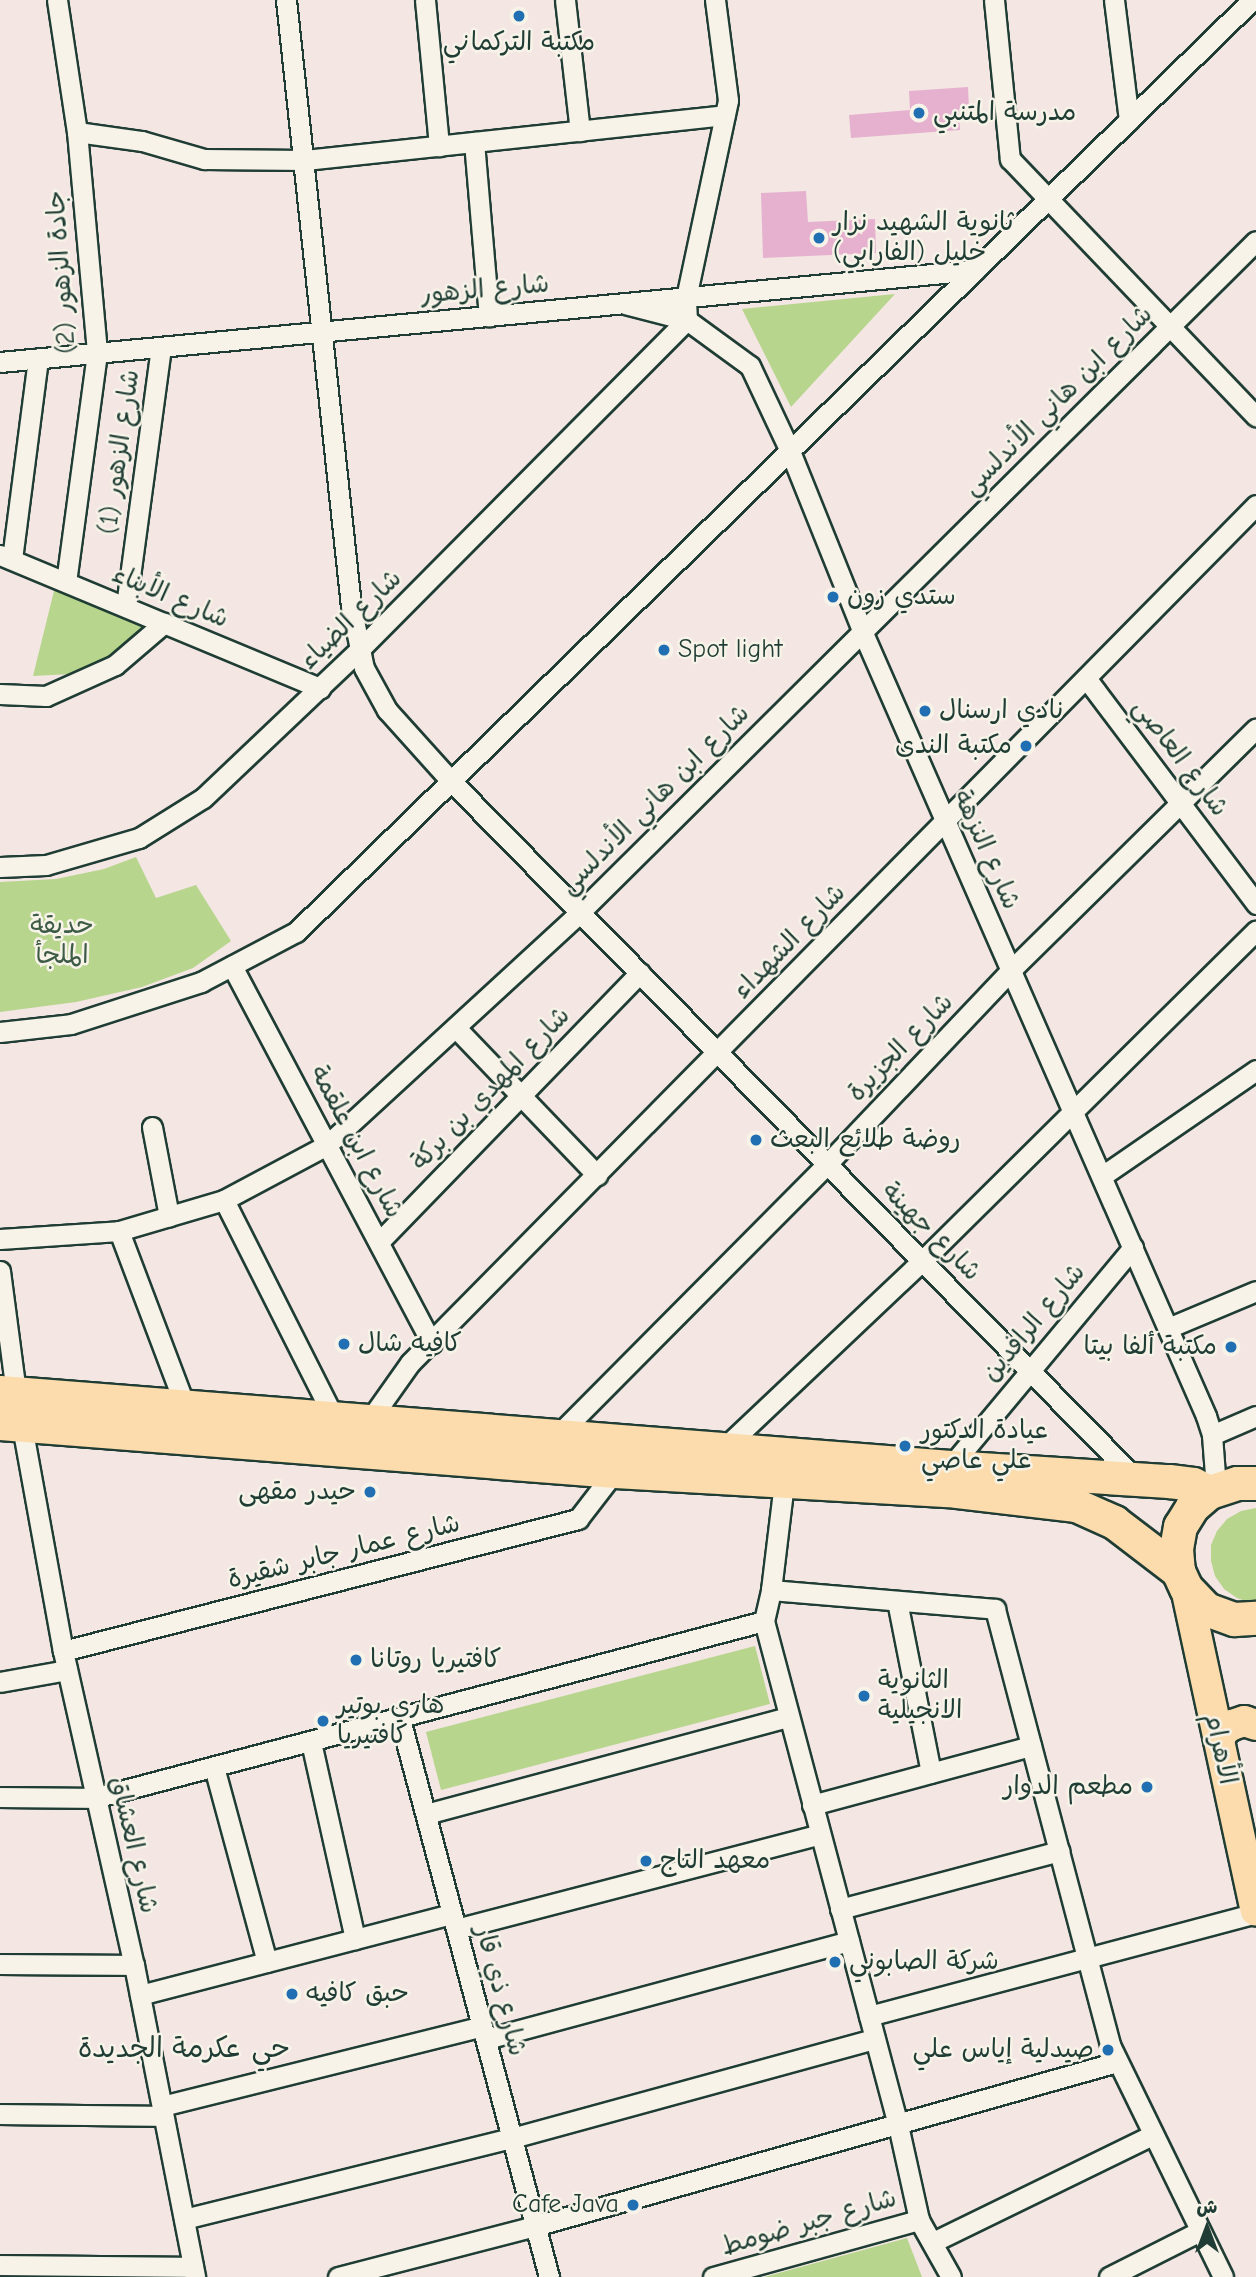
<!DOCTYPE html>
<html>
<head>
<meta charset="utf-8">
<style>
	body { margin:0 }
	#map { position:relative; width:1256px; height:2277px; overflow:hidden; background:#f3e6e3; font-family:"Comic Neue","Playpen Sans Arabic",sans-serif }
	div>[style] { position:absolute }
	.green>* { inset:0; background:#b7d58d }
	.building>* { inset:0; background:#e5b1ce }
	.roads { filter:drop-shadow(2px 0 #1f3d34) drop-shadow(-2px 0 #1f3d34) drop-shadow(0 2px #1f3d34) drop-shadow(0 -2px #1f3d34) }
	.street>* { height:19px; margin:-9.5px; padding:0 9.5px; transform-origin:9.5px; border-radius:9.5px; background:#f7f3e8 }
	.primary>* { height:30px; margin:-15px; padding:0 15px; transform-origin:15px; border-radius:15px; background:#fcdcac }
	.highway>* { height:33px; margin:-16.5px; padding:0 16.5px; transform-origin:16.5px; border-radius:16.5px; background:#fcdcac }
	.dots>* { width:19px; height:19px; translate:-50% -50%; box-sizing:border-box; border:4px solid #f7f3e8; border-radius:50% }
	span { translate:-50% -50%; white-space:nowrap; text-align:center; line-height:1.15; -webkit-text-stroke:5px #f7f3e8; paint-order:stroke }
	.poi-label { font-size:26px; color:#1f3d34 }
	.left { translate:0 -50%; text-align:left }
	.right { translate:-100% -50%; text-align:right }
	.street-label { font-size:26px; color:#1f3d34 }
	.park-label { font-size:26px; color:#3d5b46 }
	.neighbourhood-label { font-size:28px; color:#1f3d34 }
	.north { position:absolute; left:1172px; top:2193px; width:70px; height:70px; -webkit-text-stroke:5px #f7f3e8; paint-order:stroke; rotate:0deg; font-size:19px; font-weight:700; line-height:28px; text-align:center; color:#1f3d34 }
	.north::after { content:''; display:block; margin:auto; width:24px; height:32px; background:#1f3d34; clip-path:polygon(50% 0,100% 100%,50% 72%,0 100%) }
</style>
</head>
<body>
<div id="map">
	<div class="green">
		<div style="clip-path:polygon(895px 294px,791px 407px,742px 309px)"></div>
		<div style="clip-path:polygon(55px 587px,144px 627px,110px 658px,71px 674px,33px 676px)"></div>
		<div style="clip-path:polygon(136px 857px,156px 898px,196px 885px,231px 941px,193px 968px,142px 987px,76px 1002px,0 1012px,0 882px,56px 879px,104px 869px)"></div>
		<div style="clip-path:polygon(1256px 1508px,1256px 1603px,1251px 1603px,1237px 1598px,1224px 1589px,1215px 1576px,1211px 1561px,1211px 1545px,1217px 1531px,1227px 1519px,1241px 1511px)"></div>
		<div style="clip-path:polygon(755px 1646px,770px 1704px,441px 1790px,426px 1732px)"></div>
		<div style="clip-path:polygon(907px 2238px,922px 2277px,764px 2277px)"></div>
	</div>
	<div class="building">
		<div style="clip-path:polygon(968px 87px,969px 108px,959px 109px,960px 130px,851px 138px,849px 115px,910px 110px,909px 91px)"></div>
		<div style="clip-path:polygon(806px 191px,808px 222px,875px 219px,876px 253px,763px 258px,761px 193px)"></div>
	</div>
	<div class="roads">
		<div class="street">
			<div style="left:57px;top:0;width:134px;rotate:81.4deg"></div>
			<div style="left:77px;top:132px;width:222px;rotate:84.8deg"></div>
			<div style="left:97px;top:353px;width:230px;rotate:97.7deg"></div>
			<div style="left:286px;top:0;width:609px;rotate:83.88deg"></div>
			<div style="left:351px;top:606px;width:63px;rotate:78.2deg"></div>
			<div style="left:364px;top:668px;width:48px;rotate:61.3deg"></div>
			<div style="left:387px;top:710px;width:96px;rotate:48deg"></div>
			<div style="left:451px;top:781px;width:978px;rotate:45.54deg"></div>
			<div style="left:425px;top:0;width:147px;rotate:84.5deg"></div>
			<div style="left:565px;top:0;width:132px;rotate:83.5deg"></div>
			<div style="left:994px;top:0;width:160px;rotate:84.3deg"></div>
			<div style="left:1010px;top:159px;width:356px;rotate:46.3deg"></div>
			<div style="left:1114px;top:0;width:121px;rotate:82.9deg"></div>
			<div style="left:77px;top:132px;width:66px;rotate:7.9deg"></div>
			<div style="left:142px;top:141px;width:65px;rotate:16.2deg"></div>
			<div style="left:204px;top:159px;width:101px;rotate:0.6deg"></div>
			<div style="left:305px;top:160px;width:422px;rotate:-6.1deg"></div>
			<div style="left:474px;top:142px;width:175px;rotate:85.1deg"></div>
			<div style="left:625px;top:304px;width:64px;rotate:14.5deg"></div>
			<div style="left:687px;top:320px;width:78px;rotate:36.1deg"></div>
			<div style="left:750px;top:366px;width:94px;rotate:64.8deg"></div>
			<div style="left:790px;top:451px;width:196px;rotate:68.1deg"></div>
			<div style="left:863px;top:633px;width:855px;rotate:66.34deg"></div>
			<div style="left:1206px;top:1416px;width:20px;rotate:72deg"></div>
			<div style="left:1212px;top:1435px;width:53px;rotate:85.7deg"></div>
			<div style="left:0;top:362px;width:979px;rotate:-5.39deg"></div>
			<div style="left:0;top:555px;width:347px;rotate:22.6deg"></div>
			<div style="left:12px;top:559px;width:202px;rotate:-82.6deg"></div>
			<div style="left:126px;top:606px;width:261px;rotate:-82.3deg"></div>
			<div style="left:1086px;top:678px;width:283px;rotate:53deg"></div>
			<div style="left:0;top:694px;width:46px;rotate:2.5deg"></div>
			<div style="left:46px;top:696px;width:76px;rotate:-24.2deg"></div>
			<div style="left:115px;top:665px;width:65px;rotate:-40.6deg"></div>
			<div style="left:0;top:867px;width:46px;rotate:-2.5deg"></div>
			<div style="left:46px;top:865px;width:97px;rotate:-16.2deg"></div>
			<div style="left:139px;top:838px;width:75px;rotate:-32deg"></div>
			<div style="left:203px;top:798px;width:216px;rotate:-43.5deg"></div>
			<div style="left:360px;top:649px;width:464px;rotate:-45.2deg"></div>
			<div style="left:687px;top:320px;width:22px;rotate:-93deg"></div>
			<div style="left:686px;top:298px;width:202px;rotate:-78deg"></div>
			<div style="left:728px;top:100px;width:101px;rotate:-97.4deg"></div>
			<div style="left:232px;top:966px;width:427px;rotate:62.1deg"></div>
			<div style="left:456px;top:1028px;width:204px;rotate:46.2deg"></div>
			<div style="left:0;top:1032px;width:71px;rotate:-6.4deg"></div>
			<div style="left:71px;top:1024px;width:137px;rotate:-17.9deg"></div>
			<div style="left:201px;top:982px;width:107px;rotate:-27.8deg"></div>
			<div style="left:296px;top:932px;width:1335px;rotate:-44.27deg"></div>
			<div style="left:152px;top:1127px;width:91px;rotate:79.2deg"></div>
			<div style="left:1102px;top:1176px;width:187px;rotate:-34.5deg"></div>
			<div style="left:224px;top:1200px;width:244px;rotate:63.2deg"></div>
			<div style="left:119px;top:1231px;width:187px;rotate:69.3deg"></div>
			<div style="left:0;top:1239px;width:119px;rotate:-3.8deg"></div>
			<div style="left:119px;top:1231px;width:109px;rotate:-16.4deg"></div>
			<div style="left:224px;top:1200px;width:117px;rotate:-28.1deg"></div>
			<div style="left:327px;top:1145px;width:344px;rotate:-42.6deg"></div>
			<div style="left:580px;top:912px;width:952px;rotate:-44.79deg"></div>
			<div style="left:379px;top:1242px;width:375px;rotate:-45.9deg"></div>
			<div style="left:0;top:1271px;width:123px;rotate:82.5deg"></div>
			<div style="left:16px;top:1393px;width:262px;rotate:79.7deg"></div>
			<div style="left:63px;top:1651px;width:322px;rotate:77.3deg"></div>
			<div style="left:134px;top:1965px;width:318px;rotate:78.9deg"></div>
			<div style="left:1168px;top:1328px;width:95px;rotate:-22.8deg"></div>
			<div style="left:369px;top:1421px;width:71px;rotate:-54.7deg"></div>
			<div style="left:410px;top:1363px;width:1205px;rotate:-45.4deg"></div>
			<div style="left:1212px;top:1435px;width:48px;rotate:-23.4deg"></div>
			<div style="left:557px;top:1436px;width:383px;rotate:-45.2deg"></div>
			<div style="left:827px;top:1164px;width:267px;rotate:-46.5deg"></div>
			<div style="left:1011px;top:970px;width:344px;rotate:-44.6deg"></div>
			<div style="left:723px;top:1449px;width:274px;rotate:-43.4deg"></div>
			<div style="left:922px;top:1261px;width:470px;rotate:-44.7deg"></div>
			<div style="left:950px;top:1467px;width:286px;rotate:-50.2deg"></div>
			<div style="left:771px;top:1590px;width:225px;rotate:4.8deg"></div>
			<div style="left:995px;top:1609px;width:451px;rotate:75.2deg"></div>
			<div style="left:1110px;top:2045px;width:258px;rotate:64deg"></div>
			<div style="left:897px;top:1601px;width:175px;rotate:78.8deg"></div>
			<div style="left:764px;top:1621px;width:522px;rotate:75.11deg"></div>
			<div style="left:898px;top:2125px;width:97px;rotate:77.5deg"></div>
			<div style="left:919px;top:2220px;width:65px;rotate:60.7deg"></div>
			<div style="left:63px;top:1651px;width:532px;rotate:-14.38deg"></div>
			<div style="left:578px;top:1519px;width:61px;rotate:-52.4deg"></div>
			<div style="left:0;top:1682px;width:68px;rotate:-10.2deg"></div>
			<div style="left:400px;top:1719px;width:578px;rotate:75.05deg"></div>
			<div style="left:311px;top:1742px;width:202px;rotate:77.4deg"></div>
			<div style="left:214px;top:1767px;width:202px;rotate:74.8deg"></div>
			<div style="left:0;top:1797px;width:94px;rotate:0.6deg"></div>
			<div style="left:94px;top:1798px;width:693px;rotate:-14.8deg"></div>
			<div style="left:764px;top:1621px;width:32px;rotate:-77deg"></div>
			<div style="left:771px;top:1590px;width:109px;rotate:-83.1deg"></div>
			<div style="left:812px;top:1805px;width:227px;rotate:-15.1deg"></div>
			<div style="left:426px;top:1814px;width:376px;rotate:-15deg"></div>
			<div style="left:840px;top:1909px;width:227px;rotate:-14.8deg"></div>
			<div style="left:456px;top:1929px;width:376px;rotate:-14.6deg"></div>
			<div style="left:0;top:1964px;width:134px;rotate:0.4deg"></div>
			<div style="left:140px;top:1995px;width:322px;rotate:-14.6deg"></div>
			<div style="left:869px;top:2016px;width:400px;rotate:-14.9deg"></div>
			<div style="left:486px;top:2039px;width:376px;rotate:-15.1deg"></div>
			<div style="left:162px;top:2106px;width:330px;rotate:-14deg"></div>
			<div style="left:0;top:2114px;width:163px;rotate:0.7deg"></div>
			<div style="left:184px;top:2219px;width:338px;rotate:-13.9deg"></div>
			<div style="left:512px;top:2138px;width:376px;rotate:-15.3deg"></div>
			<div style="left:933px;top:2242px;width:244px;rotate:-26deg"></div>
			<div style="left:0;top:2265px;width:193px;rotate:0.6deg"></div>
			<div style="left:338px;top:2277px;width:203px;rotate:-14.5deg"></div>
			<div style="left:535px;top:2226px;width:605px;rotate:-15.74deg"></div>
			<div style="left:713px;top:2277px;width:214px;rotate:-15.5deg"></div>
			<div style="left:1109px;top:2277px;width:102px;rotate:-26.8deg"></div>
		</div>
		<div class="primary">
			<div style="left:1186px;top:1588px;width:330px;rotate:77.8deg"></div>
			<div style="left:1219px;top:1740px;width:11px;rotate:-63deg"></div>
			<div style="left:1224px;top:1730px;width:9px;rotate:-32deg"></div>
			<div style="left:1232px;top:1725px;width:13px;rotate:-18deg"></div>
			<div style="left:1244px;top:1721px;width:13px;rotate:18deg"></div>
		</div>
		<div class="highway">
			<div style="left:0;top:1392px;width:953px;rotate:4.51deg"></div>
			<div style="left:950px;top:1467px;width:219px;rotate:3.7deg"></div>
			<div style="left:1169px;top:1481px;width:24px;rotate:7deg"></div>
			<div style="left:1193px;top:1484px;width:18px;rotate:27deg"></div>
			<div style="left:0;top:1423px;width:617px;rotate:4.46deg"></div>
			<div style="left:615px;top:1471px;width:343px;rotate:3.3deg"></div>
			<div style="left:957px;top:1491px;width:120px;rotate:6.7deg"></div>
			<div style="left:1076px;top:1505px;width:42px;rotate:24.1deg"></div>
			<div style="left:1114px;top:1522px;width:81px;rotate:37.4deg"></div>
			<div style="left:1256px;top:1483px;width:19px;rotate:180deg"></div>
			<div style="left:1237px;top:1483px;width:29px;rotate:162deg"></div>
			<div style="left:1209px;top:1492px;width:23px;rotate:139deg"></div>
			<div style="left:1192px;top:1507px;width:22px;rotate:122deg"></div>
			<div style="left:1180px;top:1526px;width:23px;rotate:100deg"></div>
			<div style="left:1176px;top:1549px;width:22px;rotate:85deg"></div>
			<div style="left:1178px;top:1571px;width:19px;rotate:65deg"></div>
			<div style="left:1186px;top:1588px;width:29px;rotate:46deg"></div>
			<div style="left:1206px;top:1609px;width:30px;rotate:20deg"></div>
			<div style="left:1234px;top:1619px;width:22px;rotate:-3deg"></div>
		</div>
	</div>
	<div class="dots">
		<div style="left:519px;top:16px;background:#1f6fb2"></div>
		<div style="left:919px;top:113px;background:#1f6fb2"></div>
		<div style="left:819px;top:238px;background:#1f6fb2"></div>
		<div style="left:833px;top:597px;background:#1f6fb2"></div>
		<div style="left:664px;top:650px;background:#1f6fb2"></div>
		<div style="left:925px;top:711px;background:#1f6fb2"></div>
		<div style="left:1026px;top:746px;background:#1f6fb2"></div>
		<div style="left:756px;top:1140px;background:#1f6fb2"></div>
		<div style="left:344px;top:1344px;background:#1f6fb2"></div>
		<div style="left:1231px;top:1347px;background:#1f6fb2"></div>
		<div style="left:905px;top:1446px;background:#1f6fb2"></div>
		<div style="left:370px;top:1492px;background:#1f6fb2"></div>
		<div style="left:356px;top:1660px;background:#1f6fb2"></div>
		<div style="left:864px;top:1696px;background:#1f6fb2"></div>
		<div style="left:323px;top:1721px;background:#1f6fb2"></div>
		<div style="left:1147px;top:1787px;background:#1f6fb2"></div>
		<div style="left:646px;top:1861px;background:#1f6fb2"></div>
		<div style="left:835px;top:1962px;background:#1f6fb2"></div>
		<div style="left:292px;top:1994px;background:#1f6fb2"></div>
		<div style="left:1108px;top:2050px;background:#1f6fb2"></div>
		<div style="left:633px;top:2205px;background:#1f6fb2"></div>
	</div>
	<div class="poi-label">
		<span style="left:519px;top:43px">مكتبة التركماني</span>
		<span class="left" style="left:933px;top:113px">مدرسة المتنبي</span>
		<span class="left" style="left:833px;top:238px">ثانوية الشهيد نزار<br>خليل (الفارابي)</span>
		<span class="left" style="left:847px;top:597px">ستدي زون</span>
		<span class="left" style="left:678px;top:650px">Spot light</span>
		<span class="left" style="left:939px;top:711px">نادي ارسنال</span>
		<span class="right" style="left:1012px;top:746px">مكتبة الندى</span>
		<span class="left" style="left:770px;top:1140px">روضة طلائع البعث</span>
		<span class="left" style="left:358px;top:1344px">كافيه شال</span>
		<span class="right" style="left:1217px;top:1347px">مكتبة ألفا بيتا</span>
		<span class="left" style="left:921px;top:1446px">عيادة الدكتور<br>علي عاصي</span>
		<span class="right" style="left:356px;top:1492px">حيدر مقهى</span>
		<span class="left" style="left:370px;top:1660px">كافتيريا روتانا</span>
		<span class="left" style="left:878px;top:1696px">الثانوية<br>الانجيلية</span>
		<span class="left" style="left:337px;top:1721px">هاري بوتير<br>كافتيريا</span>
		<span class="right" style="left:1133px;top:1787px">مطعم الدوار</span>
		<span class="left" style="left:660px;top:1861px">معهد التاج</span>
		<span class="left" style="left:849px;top:1962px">شركة الصابوني</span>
		<span class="left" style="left:306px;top:1994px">حبق كافيه</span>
		<span class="right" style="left:1094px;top:2050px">صيدلية إياس علي</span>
		<span class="right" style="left:619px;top:2205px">Cafe Java</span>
	</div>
	<div class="street-label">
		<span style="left:62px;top:272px;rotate:-94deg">جادة الزهور (2)</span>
		<span style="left:485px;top:290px;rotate:-5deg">شارع الزهور</span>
		<span style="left:1058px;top:401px;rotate:-45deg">شارع ابن هاني الأندلسي</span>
		<span style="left:120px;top:452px;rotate:-82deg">شارع الزهور (1)</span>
		<span style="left:170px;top:597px;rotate:23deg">شارع الأبناء</span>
		<span style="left:351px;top:620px;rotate:-44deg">شارع الضياء</span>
		<span style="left:1180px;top:758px;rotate:53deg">شارع العاصي</span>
		<span style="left:655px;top:800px;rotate:-45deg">شارع ابن هاني الأندلسي</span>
		<span style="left:986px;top:850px;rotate:66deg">شارع النزهة</span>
		<span style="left:790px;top:942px;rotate:-46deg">شارع الشهداء</span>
		<span style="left:901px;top:1048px;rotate:-46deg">شارع الجزيرة</span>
		<span style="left:491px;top:1089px;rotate:-46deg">شارع المهدي بن بركة</span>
		<span style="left:356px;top:1142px;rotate:62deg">شارع ابن علقمة</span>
		<span style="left:931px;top:1232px;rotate:45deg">شارع جهينة</span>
		<span style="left:1034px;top:1323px;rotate:-50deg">شارع الرافدين</span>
		<span style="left:344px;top:1552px;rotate:-14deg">شارع عمار جابر شقيرة</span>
		<span style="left:1220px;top:1749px;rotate:78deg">الأهرام</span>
		<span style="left:133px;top:1845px;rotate:77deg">شارع العشاق</span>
		<span style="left:500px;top:1991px;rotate:75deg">شارع ذي قار</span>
		<span style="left:809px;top:2223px;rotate:-16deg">شارع جبر ضومط</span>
	</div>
	<div class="park-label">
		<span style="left:62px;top:941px">حديقة<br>الملجأ</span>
	</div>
	<div class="neighbourhood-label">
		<span style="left:184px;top:2048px">حي عكرمة الجديدة</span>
	</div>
	<div class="north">ش</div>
</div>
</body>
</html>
